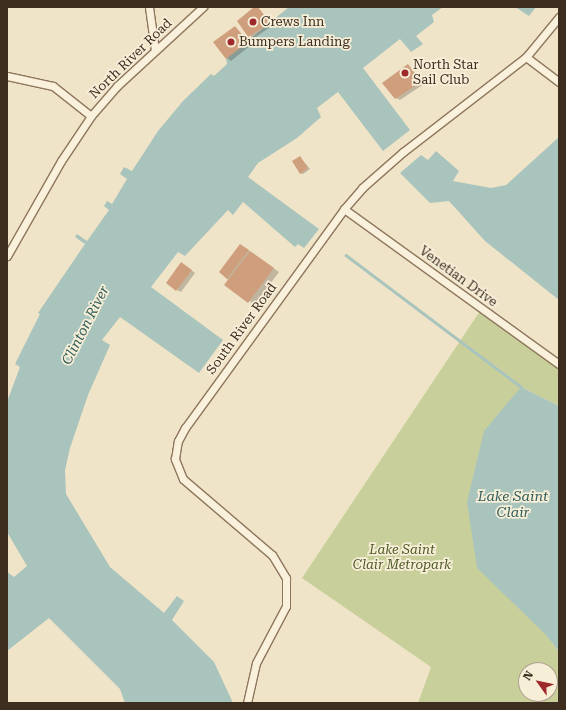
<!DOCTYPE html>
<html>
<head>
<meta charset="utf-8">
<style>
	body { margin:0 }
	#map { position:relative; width:566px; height:710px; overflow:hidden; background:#f0e4c8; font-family:"Roboto Serif",serif }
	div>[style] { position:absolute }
	.green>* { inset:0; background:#c9cf9b }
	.water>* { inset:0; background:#a9c4bc }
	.shadow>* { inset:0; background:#0003 }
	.stream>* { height:2.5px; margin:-1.25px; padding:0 1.25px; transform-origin:1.25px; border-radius:1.25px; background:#a9c4bc }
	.building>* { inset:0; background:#cf9f7d }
	.roads { filter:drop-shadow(1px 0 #8d765c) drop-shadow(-1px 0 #8d765c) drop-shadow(0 1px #8d765c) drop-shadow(0 -1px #8d765c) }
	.street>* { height:7px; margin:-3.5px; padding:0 3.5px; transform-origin:3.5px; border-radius:3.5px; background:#faf1dc }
	.dots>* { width:11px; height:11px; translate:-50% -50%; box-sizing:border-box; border:2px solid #f7eed8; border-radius:50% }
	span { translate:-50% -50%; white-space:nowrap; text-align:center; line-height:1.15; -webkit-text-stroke:3.5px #f7eed8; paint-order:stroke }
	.poi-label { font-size:13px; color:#3d2e20 }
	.left { translate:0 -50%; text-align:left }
	.street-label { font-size:13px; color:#3d2e20 }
	.park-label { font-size:13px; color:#4d5a26; font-style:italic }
	.water-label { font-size:14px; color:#2f5d5a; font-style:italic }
	.frame { position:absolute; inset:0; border:8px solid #3d2e20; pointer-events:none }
	.north { position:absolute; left:518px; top:662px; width:40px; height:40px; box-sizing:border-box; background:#f7eed8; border:1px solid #ada18e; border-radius:50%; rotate:303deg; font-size:11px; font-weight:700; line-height:16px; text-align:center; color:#3d2e20 }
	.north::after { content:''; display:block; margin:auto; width:14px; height:18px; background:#9e2a2b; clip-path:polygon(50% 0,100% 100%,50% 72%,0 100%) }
</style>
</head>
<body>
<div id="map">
	<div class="green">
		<div style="clip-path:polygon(evenodd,480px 311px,559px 368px,559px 406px,521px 387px,546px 635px,559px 652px,559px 703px,418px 703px,431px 667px,302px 578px,480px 311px,526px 670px,550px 670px,550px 694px,526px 694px,526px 670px)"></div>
	</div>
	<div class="water">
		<div style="clip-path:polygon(289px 7px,443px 7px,432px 15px,434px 22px,416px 36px,423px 44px,411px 52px,400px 39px,363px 68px,410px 130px,383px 151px,338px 92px,317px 108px,321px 117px,297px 138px,258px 163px,248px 177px,319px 229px,304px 248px,298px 244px,295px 247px,243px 202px,233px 215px,228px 210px,185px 256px,178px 252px,151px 287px,223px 340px,199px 373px,120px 317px,102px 340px,110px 345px,88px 395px,70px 448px,65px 470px,66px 494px,110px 567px,164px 613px,177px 596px,184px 601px,172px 620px,214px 662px,233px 703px,125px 703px,120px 689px,49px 618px,7px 651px,7px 572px,14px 577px,27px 566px,7px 532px,7px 402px,20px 367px,15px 364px,40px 314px,38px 313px,85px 244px,75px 237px,77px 234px,87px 241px,109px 210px,104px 206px,107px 201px,112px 204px,127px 179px,120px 174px,124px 167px,132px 171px,158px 131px,183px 101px,211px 74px,214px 76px,227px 64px,226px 59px,235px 51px)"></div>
		<div style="clip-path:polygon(515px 7px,536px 7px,529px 16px)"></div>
		<div style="clip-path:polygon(559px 137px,559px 300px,485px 241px,449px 201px,430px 203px,400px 173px,421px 155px,428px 160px,436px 151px,459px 171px,453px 181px,491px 188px,506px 185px)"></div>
		<div style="clip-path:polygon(521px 387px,559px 406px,559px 652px,546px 635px,477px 568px,467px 502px,484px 431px)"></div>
	</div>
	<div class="shadow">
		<div style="clip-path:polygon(257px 7px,273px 25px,253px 39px,238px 21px)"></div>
		<div style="clip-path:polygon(235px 27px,251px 45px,231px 61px,227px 58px)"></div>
		<div style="clip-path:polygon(408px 65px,424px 84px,400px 100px,396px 98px)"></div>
		<div style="clip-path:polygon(300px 157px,310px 169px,303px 174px,300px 173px)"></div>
		<div style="clip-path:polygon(244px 247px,279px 272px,254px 305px,220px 272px)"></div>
		<div style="clip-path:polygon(186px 266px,195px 273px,181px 292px,177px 290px)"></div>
	</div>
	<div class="stream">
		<div style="left:346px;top:255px;width:219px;rotate:37deg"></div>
	</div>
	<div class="building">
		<div style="clip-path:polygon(254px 7px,258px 7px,270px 23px,248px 37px,237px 21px)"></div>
		<div style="clip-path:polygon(235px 26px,248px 42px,226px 59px,213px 42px)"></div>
		<div style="clip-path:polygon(408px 64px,421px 82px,395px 99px,382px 83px)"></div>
		<div style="clip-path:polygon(300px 156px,308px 168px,300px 174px,292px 161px)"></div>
		<div style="clip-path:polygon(240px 244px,249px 250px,227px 279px,219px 272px)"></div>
		<div style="clip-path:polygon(250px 251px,274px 268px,248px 303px,224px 285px)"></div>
		<div style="clip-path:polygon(181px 262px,192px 270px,176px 291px,166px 283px)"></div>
	</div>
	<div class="roads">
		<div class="street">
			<div style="left:149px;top:7px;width:43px;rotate:82.1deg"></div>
			<div style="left:526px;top:57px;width:41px;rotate:37.1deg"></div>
			<div style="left:7px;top:76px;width:47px;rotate:12.3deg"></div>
			<div style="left:53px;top:86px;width:48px;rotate:38.3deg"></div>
			<div style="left:344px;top:209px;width:265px;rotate:35.8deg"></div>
			<div style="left:7px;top:256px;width:109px;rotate:-60.4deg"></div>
			<div style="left:61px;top:161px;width:54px;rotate:-56.3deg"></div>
			<div style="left:91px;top:116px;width:40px;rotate:-49deg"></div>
			<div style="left:117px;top:86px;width:117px;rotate:-42.6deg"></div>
			<div style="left:247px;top:703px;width:41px;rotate:-77.3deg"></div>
			<div style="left:256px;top:663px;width:64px;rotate:-62.2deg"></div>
			<div style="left:286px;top:606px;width:28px;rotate:-90deg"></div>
			<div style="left:286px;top:578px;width:27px;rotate:-121deg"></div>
			<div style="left:272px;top:555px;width:117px;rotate:-139.5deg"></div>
			<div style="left:183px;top:479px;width:22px;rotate:-112deg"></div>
			<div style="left:175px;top:459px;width:18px;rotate:-81deg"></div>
			<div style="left:178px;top:441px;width:15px;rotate:-62deg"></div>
			<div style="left:185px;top:428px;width:271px;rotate:-54deg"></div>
			<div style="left:344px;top:209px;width:28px;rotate:-49deg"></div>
			<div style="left:362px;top:188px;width:55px;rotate:-41.3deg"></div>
			<div style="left:403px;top:152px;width:155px;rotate:-37.7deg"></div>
			<div style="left:526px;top:57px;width:52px;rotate:-50.5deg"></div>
		</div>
	</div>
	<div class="dots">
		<div style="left:253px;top:22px;background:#9e2a2b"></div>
		<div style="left:231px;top:42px;background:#9e2a2b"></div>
		<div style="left:405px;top:73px;background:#9e2a2b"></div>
	</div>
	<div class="poi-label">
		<span class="left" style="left:261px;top:22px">Crews Inn</span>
		<span class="left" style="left:239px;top:42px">Bumpers Landing</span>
		<span class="left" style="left:413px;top:73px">North Star<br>Sail Club</span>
	</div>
	<div class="street-label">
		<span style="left:131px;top:59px;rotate:-44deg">North River Road</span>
		<span style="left:458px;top:277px;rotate:36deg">Venetian Drive</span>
		<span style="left:242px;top:329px;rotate:-54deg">South River Road</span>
	</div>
	<div class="park-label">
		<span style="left:402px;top:558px">Lake Saint<br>Clair Metropark</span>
	</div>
	<div class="water-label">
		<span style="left:85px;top:325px;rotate:-63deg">Clinton River</span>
		<span style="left:513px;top:504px">Lake Saint<br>Clair</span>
	</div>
	<div class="frame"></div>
	<div class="north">N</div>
</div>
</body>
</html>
